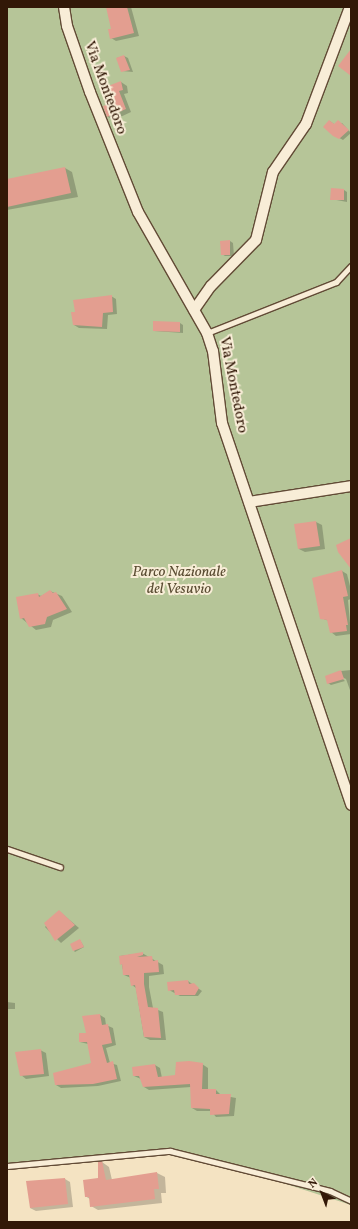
<!DOCTYPE html>
<html>
<head>
<meta charset="utf-8">
<style>
	body { margin:0 }
	#map { position:relative; width:358px; height:1229px; overflow:hidden; background:#f4e3c2; font-family:Vollkorn,serif }
	div>[style] { position:absolute }
	.green>* { inset:0; background:#b6c598 }
	.shadow>* { inset:0; background:#0003 }
	.building>* { inset:0; background:#e39e90 }
	.roads { filter:drop-shadow(1px 0 #624b36) drop-shadow(-1px 0 #624b36) drop-shadow(0 1px #624b36) drop-shadow(0 -1px #624b36) }
	.lane>* { height:5px; margin:-2.5px; padding:0 2.5px; transform-origin:2.5px; border-radius:2.5px; background:#f8edd7 }
	.street>* { height:10px; margin:-5px; padding:0 5px; transform-origin:5px; border-radius:5px; background:#f8edd7 }
	span { translate:-50% -50%; white-space:nowrap; text-align:center; line-height:1.15; -webkit-text-stroke:4px #f8edd7; paint-order:stroke }
	.street-label { font-size:15px; color:#321807 }
	.park-label { font-size:15px; color:#5a4c32; font-style:italic }
	.frame { position:absolute; inset:0; border:8px solid #321807; pointer-events:none }
	.north { position:absolute; left:302px; top:1173px; width:40px; height:40px; -webkit-text-stroke:3px #f8edd7; paint-order:stroke; rotate:318deg; font-size:11px; font-weight:700; line-height:16px; text-align:center; color:#321807 }
	.north::after { content:''; display:block; margin:auto; width:14px; height:18px; background:#321807; clip-path:polygon(50% 0,100% 100%,50% 72%,0 100%) }
</style>
</head>
<body>
<div id="map">
	<div class="green">
		<div style="clip-path:polygon(7px 7px,351px 7px,351px 1205px,258px 1175px,173px 1154px,7px 1167px)"></div>
	</div>
	<div class="shadow">
		<div style="clip-path:polygon(107px 7px,131px 7px,139px 36px,116px 41px,111px 38px,112px 29px)"></div>
		<div style="clip-path:polygon(124px 56px,128px 58px,133px 72px,122px 71px,117px 58px)"></div>
		<div style="clip-path:polygon(121px 82px,127px 86px,128px 93px,124px 94px,131px 112px,114px 120px,108px 117px,104px 107px,110px 104px,111px 93px)"></div>
		<div style="clip-path:polygon(330px 121px,335px 125px,342px 123px,351px 133px,343px 140px,334px 135px)"></div>
		<div style="clip-path:polygon(65px 168px,72px 172px,78px 197px,7px 210px,7px 180px)"></div>
		<div style="clip-path:polygon(344px 190px,347px 192px,347px 202px,331px 199px)"></div>
		<div style="clip-path:polygon(230px 241px,233px 243px,234px 256px,225px 256px,222px 254px)"></div>
		<div style="clip-path:polygon(111px 296px,116px 299px,117px 314px,108px 315px,107px 329px,79px 328px,74px 325px,76px 313px)"></div>
		<div style="clip-path:polygon(180px 323px,183px 325px,183px 333px,154px 331px)"></div>
		<div style="clip-path:polygon(316px 522px,322px 525px,325px 549px,305px 552px,299px 549px,295px 525px)"></div>
		<div style="clip-path:polygon(350px 522px,351px 522px,351px 564px,350px 540px)"></div>
		<div style="clip-path:polygon(342px 571px,347px 574px,351px 590px,351px 599px,348px 600px,351px 634px,336px 636px,331px 632px,329px 621px,321px 618px)"></div>
		<div style="clip-path:polygon(50px 591px,62px 596px,72px 612px,53px 620px,51px 627px,36px 630px,21px 618px,37px 594px,41px 596px)"></div>
		<div style="clip-path:polygon(351px 670px,351px 693px,346px 679px,340px 676px,345px 681px,331px 685px,328px 683px,341px 671px)"></div>
		<div style="clip-path:polygon(59px 911px,79px 928px,61px 943px,45px 927px)"></div>
		<div style="clip-path:polygon(80px 940px,84px 947px,75px 952px,74px 951px)"></div>
		<div style="clip-path:polygon(142px 953px,163px 965px,164px 974px,149px 976px,149px 987px,153px 1008px,163px 1012px,166px 1040px,150px 1040px,144px 1037px,136px 988px,132px 985px,131px 978px,124px 975px,120px 956px)"></div>
		<div style="clip-path:polygon(188px 981px,202px 991px,198px 996px,180px 996px,169px 990px)"></div>
		<div style="clip-path:polygon(7px 1002px,15px 1003px,15px 1009px,7px 1009px)"></div>
		<div style="clip-path:polygon(100px 1015px,105px 1018px,106px 1025px,113px 1028px,116px 1045px,106px 1048px,110px 1063px,117px 1065px,121px 1081px,98px 1086px,61px 1088px,56px 1085px,92px 1063px,88px 1044px,80px 1042px)"></div>
		<div style="clip-path:polygon(40px 1050px,46px 1053px,49px 1076px,26px 1079px,21px 1075px,16px 1053px)"></div>
		<div style="clip-path:polygon(202px 1064px,208px 1068px,208px 1090px,216px 1090px,221px 1095px,236px 1098px,234px 1116px,216px 1117px,211px 1111px,197px 1111px,192px 1108px,191px 1087px,149px 1090px,144px 1087px,141px 1079px,134px 1076px,155px 1065px,160px 1068px,162px 1078px,176px 1076px)"></div>
		<div style="clip-path:polygon(102px 1162px,109px 1167px,112px 1180px,157px 1173px,165px 1177px,166px 1193px,161px 1193px,162px 1203px,98px 1210px,91px 1206px,90px 1199px,85px 1196px,99px 1179px)"></div>
		<div style="clip-path:polygon(65px 1179px,70px 1182px,73px 1207px,36px 1211px,30px 1208px)"></div>
	</div>
	<div class="building">
		<div style="clip-path:polygon(106px 7px,127px 7px,134px 33px,110px 39px,108px 29px,111px 29px)"></div>
		<div style="clip-path:polygon(351px 49px,351px 76px,338px 66px)"></div>
		<div style="clip-path:polygon(124px 55px,130px 70px,121px 72px,116px 58px)"></div>
		<div style="clip-path:polygon(121px 81px,123px 90px,119px 91px,126px 109px,107px 117px,103px 106px,109px 104px,105px 94px,110px 93px,108px 86px)"></div>
		<div style="clip-path:polygon(329px 120px,334px 124px,338px 120px,349px 130px,339px 139px,333px 136px,323px 127px)"></div>
		<div style="clip-path:polygon(65px 167px,71px 193px,7px 207px,7px 179px)"></div>
		<div style="clip-path:polygon(331px 188px,344px 189px,344px 200px,330px 200px)"></div>
		<div style="clip-path:polygon(230px 240px,230px 255px,221px 255px,220px 241px)"></div>
		<div style="clip-path:polygon(112px 295px,113px 312px,103px 313px,102px 327px,73px 325px,71px 312px,75px 312px,73px 300px)"></div>
		<div style="clip-path:polygon(153px 321px,180px 322px,180px 332px,153px 331px)"></div>
		<div style="clip-path:polygon(316px 521px,320px 546px,298px 549px,294px 524px)"></div>
		<div style="clip-path:polygon(351px 538px,351px 569px,338px 552px,336px 545px)"></div>
		<div style="clip-path:polygon(342px 570px,348px 596px,343px 597px,348px 625px,346px 625px,347px 631px,330px 633px,327px 620px,320px 619px,312px 578px)"></div>
		<div style="clip-path:polygon(50px 590px,53px 593px,56px 592px,67px 609px,47px 617px,45px 624px,29px 627px,24px 618px,20px 619px,16px 597px,38px 593px,39px 597px)"></div>
		<div style="clip-path:polygon(341px 670px,344px 679px,327px 684px,325px 676px)"></div>
		<div style="clip-path:polygon(59px 910px,75px 925px,55px 941px,44px 923px)"></div>
		<div style="clip-path:polygon(80px 939px,84px 947px,73px 951px,70px 944px)"></div>
		<div style="clip-path:polygon(143px 952px,143px 955px,137px 957px,152px 956px,153px 961px,158px 960px,159px 972px,144px 973px,144px 984px,148px 1007px,158px 1008px,161px 1038px,144px 1037px,135px 985px,131px 986px,129px 975px,123px 975px,122px 964px,120px 965px,119px 956px)"></div>
		<div style="clip-path:polygon(188px 980px,189px 984px,194px 983px,199px 988px,195px 995px,175px 995px,174px 990px,168px 991px,167px 982px)"></div>
		<div style="clip-path:polygon(100px 1014px,102px 1025px,108px 1024px,112px 1043px,102px 1045px,107px 1063px,113px 1061px,117px 1079px,93px 1084px,55px 1085px,53px 1073px,91px 1063px,87px 1042px,79px 1042px,79px 1033px,86px 1033px,82px 1016px)"></div>
		<div style="clip-path:polygon(41px 1049px,44px 1074px,20px 1076px,15px 1052px)"></div>
		<div style="clip-path:polygon(189px 1061px,203px 1063px,202px 1089px,216px 1089px,216px 1094px,231px 1094px,229px 1114px,210px 1115px,210px 1109px,191px 1108px,190px 1084px,143px 1087px,139px 1076px,133px 1076px,132px 1067px,155px 1064px,158px 1077px,175px 1075px,176px 1062px)"></div>
		<div style="clip-path:polygon(102px 1161px,106px 1180px,157px 1172px,159px 1189px,154px 1189px,155px 1199px,90px 1207px,89px 1197px,85px 1197px,83px 1180px,98px 1178px,98px 1162px)"></div>
		<div style="clip-path:polygon(65px 1178px,68px 1204px,30px 1208px,26px 1181px)"></div>
	</div>
	<div class="roads">
		<div class="lane">
			<div style="left:207px;top:333px;width:139px;rotate:-21.6deg"></div>
			<div style="left:336px;top:282px;width:22px;rotate:-47deg"></div>
			<div style="left:7px;top:849px;width:56px;rotate:18.8deg"></div>
			<div style="left:7px;top:1166px;width:164px;rotate:-5.3deg"></div>
			<div style="left:170px;top:1151px;width:165px;rotate:14deg"></div>
			<div style="left:330px;top:1191px;width:23px;rotate:25deg"></div>
		</div>
		<div class="street">
			<div style="left:64px;top:7px;width:19px;rotate:81deg"></div>
			<div style="left:67px;top:26px;width:70px;rotate:70.8deg"></div>
			<div style="left:90px;top:92px;width:129px;rotate:68.2deg"></div>
			<div style="left:138px;top:212px;width:139px;rotate:60.3deg"></div>
			<div style="left:207px;top:333px;width:19px;rotate:72deg"></div>
			<div style="left:213px;top:351px;width:73px;rotate:82.9deg"></div>
			<div style="left:222px;top:423px;width:403px;rotate:71.3deg"></div>
			<div style="left:194px;top:310px;width:29px;rotate:-55deg"></div>
			<div style="left:211px;top:286px;width:64px;rotate:-45.6deg"></div>
			<div style="left:256px;top:240px;width:70px;rotate:-76deg"></div>
			<div style="left:273px;top:172px;width:58px;rotate:-55.5deg"></div>
			<div style="left:306px;top:124px;width:125px;rotate:-69.4deg"></div>
			<div style="left:249px;top:502px;width:103px;rotate:-8.9deg"></div>
		</div>
	</div>
	<div class="street-label">
		<span style="left:105px;top:88px;rotate:70deg">Via Montedoro</span>
		<span style="left:233px;top:385px;rotate:79deg">Via Montedoro</span>
	</div>
	<div class="park-label">
		<span style="left:179px;top:581px">Parco Nazionale<br>del Vesuvio</span>
	</div>
	<div class="frame"></div>
	<div class="north">N</div>
</div>
</body>
</html>
